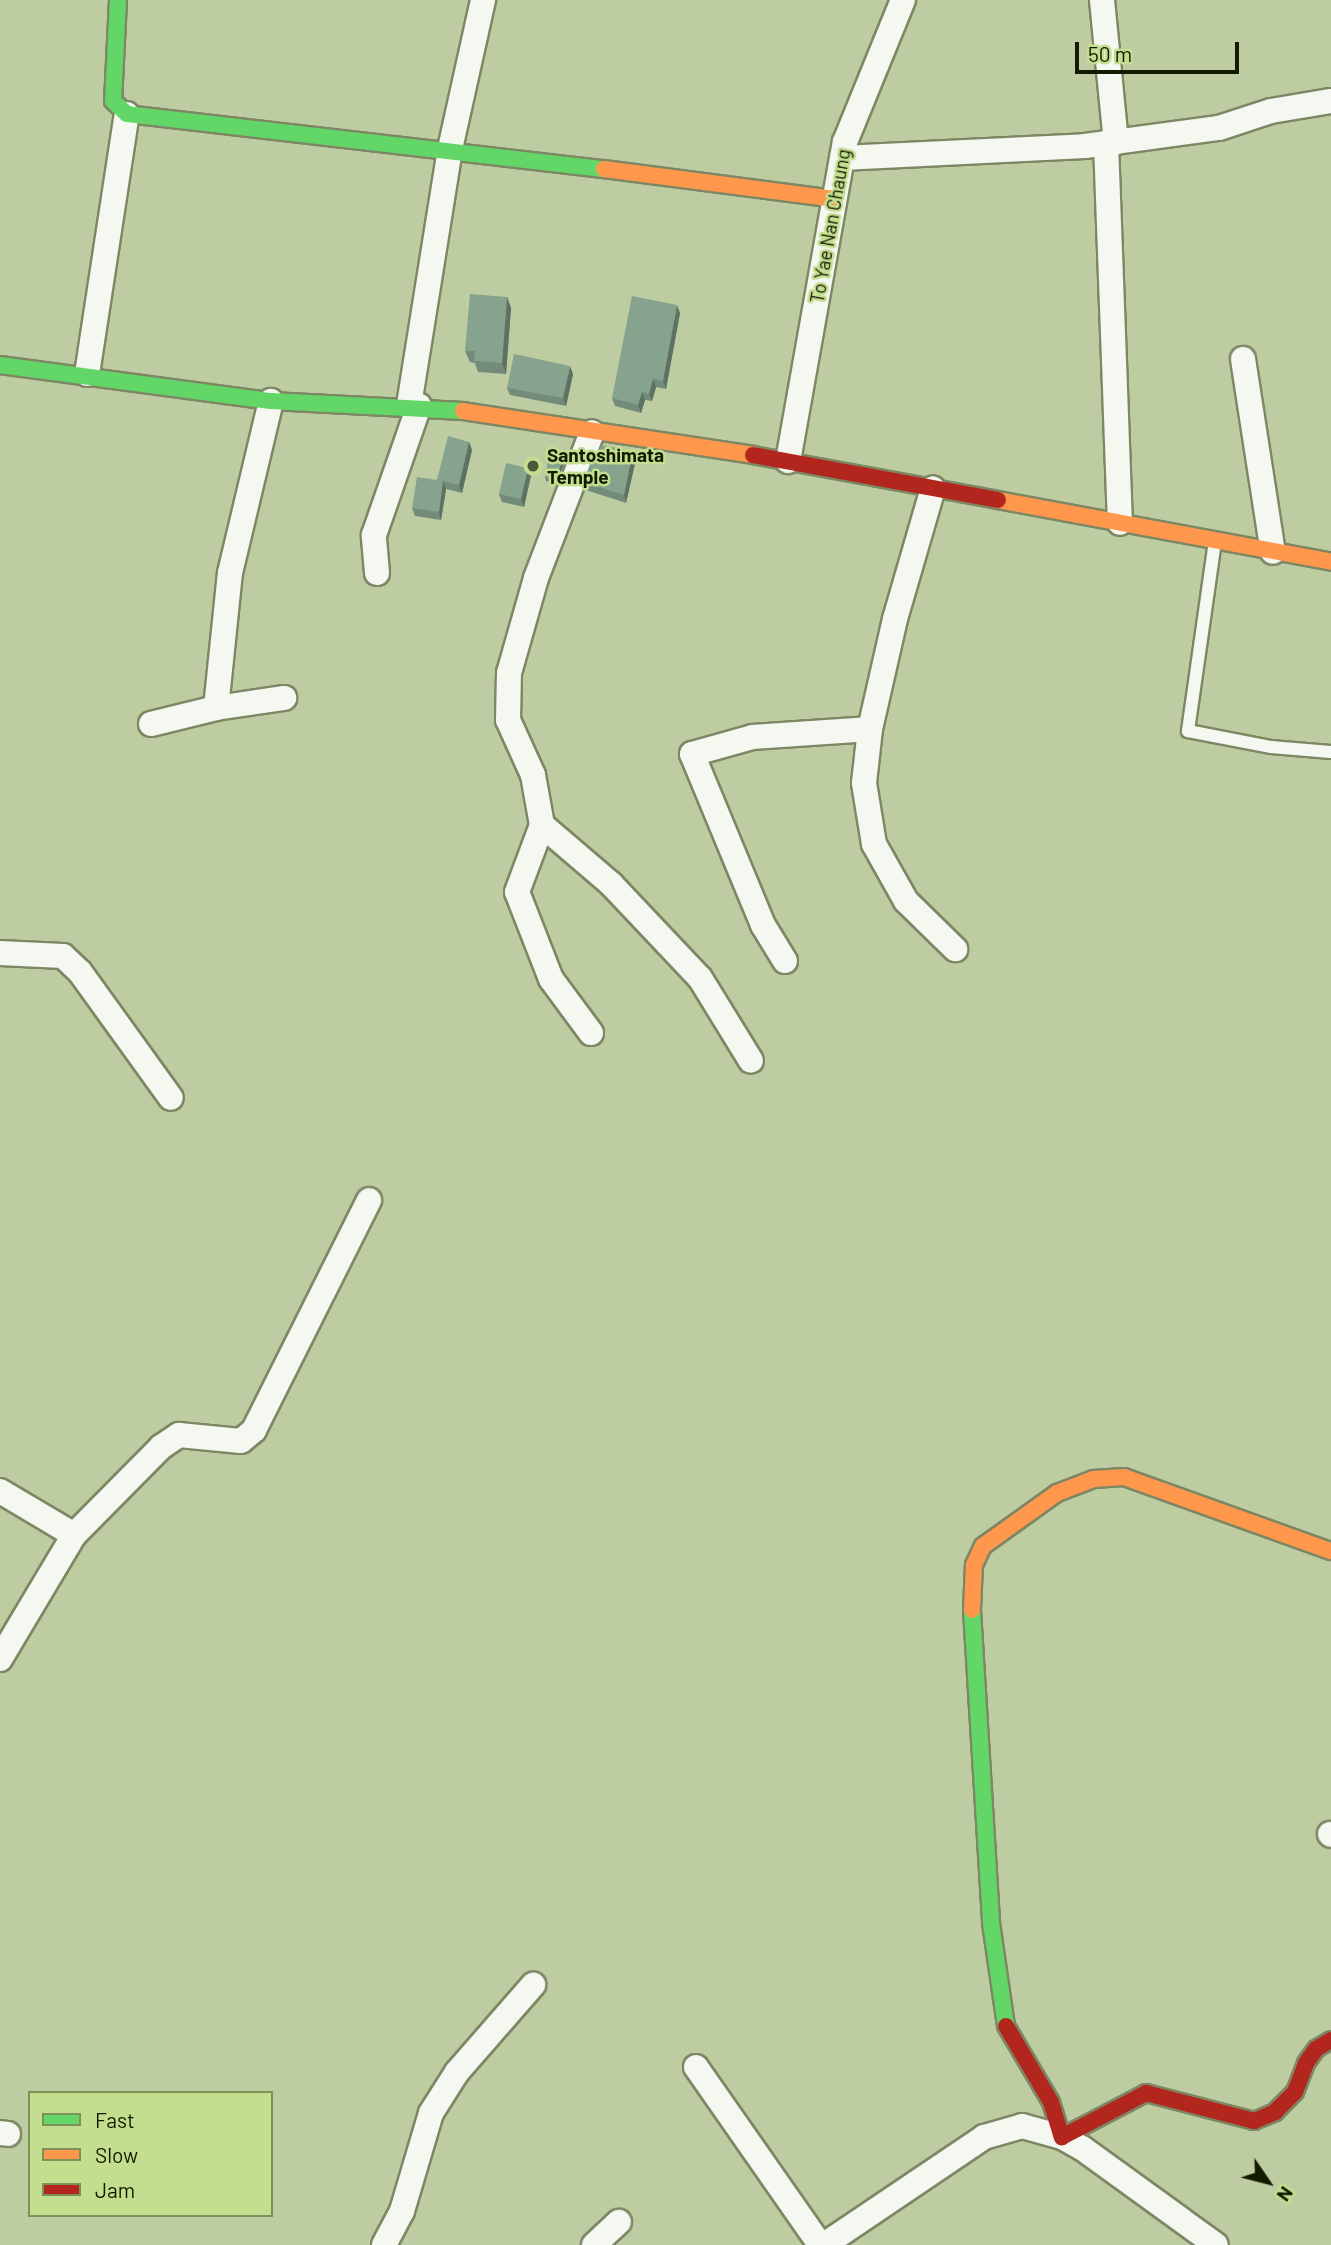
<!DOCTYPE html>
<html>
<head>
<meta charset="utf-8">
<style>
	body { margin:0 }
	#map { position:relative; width:1331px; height:2245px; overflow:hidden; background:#becca1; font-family:Barlow,sans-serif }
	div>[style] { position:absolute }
	.roads { filter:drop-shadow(2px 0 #7d8764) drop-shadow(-2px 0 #7d8764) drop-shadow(0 2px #7d8764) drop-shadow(0 -2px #7d8764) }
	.lane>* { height:12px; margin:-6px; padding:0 6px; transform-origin:6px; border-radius:6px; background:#f5f7f1 }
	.street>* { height:24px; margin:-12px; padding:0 12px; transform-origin:12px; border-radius:12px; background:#f5f7f1 }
	.fast>* { height:16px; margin:-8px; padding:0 8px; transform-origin:8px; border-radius:8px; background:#63d668 }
	.slow>* { height:16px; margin:-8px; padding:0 8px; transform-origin:8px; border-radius:8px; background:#ff974d }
	.jam>* { height:16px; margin:-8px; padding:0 8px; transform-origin:8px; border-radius:8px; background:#b3261e }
	.wall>* { inset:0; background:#728c79 }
	.shaded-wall>* { inset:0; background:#5d7263 }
	.building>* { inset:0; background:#85a38d }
	.dots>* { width:19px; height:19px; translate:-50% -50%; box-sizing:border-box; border:4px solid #c4de8f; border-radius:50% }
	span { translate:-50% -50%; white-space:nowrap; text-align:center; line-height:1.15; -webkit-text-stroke:5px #c4de8f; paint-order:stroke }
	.street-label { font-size:19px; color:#121a00 }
	.poi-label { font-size:19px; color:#121a00; font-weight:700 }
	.left { translate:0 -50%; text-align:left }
	.legend { position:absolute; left:28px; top:2091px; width:245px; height:126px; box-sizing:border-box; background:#c4de8f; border:2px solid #7d9056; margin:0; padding:9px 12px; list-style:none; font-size:21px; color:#121a00 }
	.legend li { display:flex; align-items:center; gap:14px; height:35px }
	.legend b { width:35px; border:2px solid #7d9056 }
	.north { position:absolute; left:1233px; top:2147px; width:70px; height:70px; -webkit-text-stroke:5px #c4de8f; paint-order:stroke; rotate:125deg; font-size:19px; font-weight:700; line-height:28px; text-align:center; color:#121a00 }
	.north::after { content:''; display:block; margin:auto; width:24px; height:32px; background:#121a00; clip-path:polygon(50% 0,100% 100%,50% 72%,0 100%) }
	.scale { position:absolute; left:1075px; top:42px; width:164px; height:32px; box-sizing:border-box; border:4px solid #121a00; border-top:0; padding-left:9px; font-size:21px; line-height:24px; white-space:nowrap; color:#121a00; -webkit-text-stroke:5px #c4de8f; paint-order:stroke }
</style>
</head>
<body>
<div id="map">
	<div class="roads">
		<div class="lane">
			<div style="left:1215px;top:541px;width:192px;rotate:98.1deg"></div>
			<div style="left:1188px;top:731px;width:85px;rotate:10.9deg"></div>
			<div style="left:1271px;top:747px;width:60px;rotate:4.8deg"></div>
		</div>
		<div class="street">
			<div style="left:1102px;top:0;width:143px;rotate:84.4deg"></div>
			<div style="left:1106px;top:143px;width:380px;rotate:87.9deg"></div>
			<div style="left:842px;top:158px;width:243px;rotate:-2.8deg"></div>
			<div style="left:1085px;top:146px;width:135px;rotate:-7.7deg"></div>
			<div style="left:1219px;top:128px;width:55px;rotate:-18.1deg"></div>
			<div style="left:1271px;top:111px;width:61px;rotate:-9.5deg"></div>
			<div style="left:1243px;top:359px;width:195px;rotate:81.2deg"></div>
			<div style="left:87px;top:374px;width:263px;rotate:-81.3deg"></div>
			<div style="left:409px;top:405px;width:259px;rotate:-80.9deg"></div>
			<div style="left:450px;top:149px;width:153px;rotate:-77.5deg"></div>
			<div style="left:788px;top:461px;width:324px;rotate:-79.9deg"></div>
			<div style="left:845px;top:142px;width:153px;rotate:-67.8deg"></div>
			<div style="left:377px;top:573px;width:38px;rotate:-95deg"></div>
			<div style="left:374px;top:535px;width:137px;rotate:-70.8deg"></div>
			<div style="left:216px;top:708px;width:136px;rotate:-84.1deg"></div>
			<div style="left:230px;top:573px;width:177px;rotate:-76.6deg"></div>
			<div style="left:151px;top:724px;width:67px;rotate:-13.8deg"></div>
			<div style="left:216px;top:708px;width:69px;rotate:-8.4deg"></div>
			<div style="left:870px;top:729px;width:54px;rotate:96.3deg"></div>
			<div style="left:864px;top:783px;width:62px;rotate:80.7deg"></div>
			<div style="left:874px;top:844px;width:65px;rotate:60.7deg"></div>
			<div style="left:906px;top:901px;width:69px;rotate:44.4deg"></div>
			<div style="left:542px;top:825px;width:91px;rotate:40.5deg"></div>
			<div style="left:611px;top:884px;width:129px;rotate:46.6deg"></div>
			<div style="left:700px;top:978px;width:97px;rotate:58.4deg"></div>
			<div style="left:0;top:953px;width:63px;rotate:2.7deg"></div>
			<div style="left:63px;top:956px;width:23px;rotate:43deg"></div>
			<div style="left:80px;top:972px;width:155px;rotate:54.2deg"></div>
			<div style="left:785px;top:961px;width:42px;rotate:-121.4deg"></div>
			<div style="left:763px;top:925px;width:185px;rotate:-112.5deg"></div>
			<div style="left:692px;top:754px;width:63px;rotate:-15.6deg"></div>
			<div style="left:753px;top:737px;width:117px;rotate:-3.9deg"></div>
			<div style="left:870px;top:729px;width:113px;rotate:-77.2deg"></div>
			<div style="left:895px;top:619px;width:136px;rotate:-73.8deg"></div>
			<div style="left:591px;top:1033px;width:67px;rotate:-126.5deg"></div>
			<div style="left:551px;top:979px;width:93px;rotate:-111.3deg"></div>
			<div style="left:517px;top:892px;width:72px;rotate:-69.5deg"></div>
			<div style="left:542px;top:825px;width:51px;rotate:-100.2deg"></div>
			<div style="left:533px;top:775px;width:60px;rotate:-114.4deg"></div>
			<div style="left:508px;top:720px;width:47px;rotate:-88.8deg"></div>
			<div style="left:509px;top:673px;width:99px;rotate:-74.1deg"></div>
			<div style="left:536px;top:578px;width:156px;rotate:-69deg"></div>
			<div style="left:0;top:1491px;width:86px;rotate:30.7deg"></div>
			<div style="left:0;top:1659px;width:144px;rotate:-59.2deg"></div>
			<div style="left:74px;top:1535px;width:124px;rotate:-45.3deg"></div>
			<div style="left:161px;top:1447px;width:22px;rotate:-34deg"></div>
			<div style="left:179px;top:1435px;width:62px;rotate:5.5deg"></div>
			<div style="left:241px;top:1441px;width:17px;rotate:-40deg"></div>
			<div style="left:254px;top:1430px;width:257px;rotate:-63.4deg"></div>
			<div style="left:1330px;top:1834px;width:1px;rotate:45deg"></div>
			<div style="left:696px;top:2067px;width:217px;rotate:55.1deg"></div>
			<div style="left:0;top:2133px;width:8px;rotate:7deg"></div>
			<div style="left:384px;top:2245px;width:38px;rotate:-62deg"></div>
			<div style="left:402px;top:2211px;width:102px;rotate:-73.5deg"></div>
			<div style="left:431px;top:2113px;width:49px;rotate:-57.6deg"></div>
			<div style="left:457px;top:2072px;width:116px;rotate:-48.9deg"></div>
			<div style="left:594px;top:2245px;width:34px;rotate:-43deg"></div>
			<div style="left:824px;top:2245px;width:193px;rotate:-34deg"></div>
			<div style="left:984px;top:2137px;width:40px;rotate:-16deg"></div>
			<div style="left:1022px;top:2126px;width:41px;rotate:15.4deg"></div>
			<div style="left:1062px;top:2137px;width:23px;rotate:29deg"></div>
			<div style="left:1082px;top:2148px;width:165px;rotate:35.9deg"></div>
		</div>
		<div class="fast">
			<div style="left:118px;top:0;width:101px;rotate:92.8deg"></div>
			<div style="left:113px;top:101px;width:19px;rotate:43deg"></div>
			<div style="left:127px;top:114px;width:480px;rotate:6.6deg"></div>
			<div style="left:0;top:365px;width:273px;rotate:7.6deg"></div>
			<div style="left:271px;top:401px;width:192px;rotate:3deg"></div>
			<div style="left:972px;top:1610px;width:314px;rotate:86.5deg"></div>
			<div style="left:991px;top:1923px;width:104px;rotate:81.7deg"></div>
		</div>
		<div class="slow">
			<div style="left:604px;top:169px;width:232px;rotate:7.4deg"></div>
			<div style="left:463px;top:411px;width:293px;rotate:8.6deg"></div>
			<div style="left:998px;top:500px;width:339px;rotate:10.5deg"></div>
			<div style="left:972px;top:1610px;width:45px;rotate:-87.5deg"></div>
			<div style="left:974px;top:1565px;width:21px;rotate:-65deg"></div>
			<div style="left:983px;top:1546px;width:91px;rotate:-35.6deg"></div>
			<div style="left:1057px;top:1493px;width:40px;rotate:-21deg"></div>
			<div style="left:1094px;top:1479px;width:30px;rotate:-4deg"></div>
			<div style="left:1124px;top:1477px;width:220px;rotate:19.7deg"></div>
		</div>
		<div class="jam">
			<div style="left:753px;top:455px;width:249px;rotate:10.4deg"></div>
			<div style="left:1006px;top:2026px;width:88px;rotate:59.4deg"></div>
			<div style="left:1051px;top:2102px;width:37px;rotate:73deg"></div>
			<div style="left:1062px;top:2137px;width:95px;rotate:-27.6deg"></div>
			<div style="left:1146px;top:2093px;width:112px;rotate:14.5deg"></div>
			<div style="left:1254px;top:2121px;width:23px;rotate:-23deg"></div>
			<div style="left:1275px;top:2112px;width:28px;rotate:-45deg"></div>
			<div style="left:1295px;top:2092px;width:31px;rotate:-69deg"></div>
			<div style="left:1306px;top:2063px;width:17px;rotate:-54deg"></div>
			<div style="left:1316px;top:2049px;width:17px;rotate:-31deg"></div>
		</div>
	</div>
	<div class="wall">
		<div style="clip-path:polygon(507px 297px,511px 308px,506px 374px,478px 372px,475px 363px,470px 362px,465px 351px)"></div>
		<div style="clip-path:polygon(680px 313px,666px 389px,656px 387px,652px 401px,645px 400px,641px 413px,615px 406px,612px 398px)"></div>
		<div style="clip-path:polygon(573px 374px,566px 406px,510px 395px,507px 388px)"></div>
		<div style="clip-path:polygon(469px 442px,472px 450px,462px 493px,446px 489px,441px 520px,415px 516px,412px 508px)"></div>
		<div style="clip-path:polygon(633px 451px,636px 459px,626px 503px,586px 490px,583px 482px,598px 461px)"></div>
		<div style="clip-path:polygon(565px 461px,556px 483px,546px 481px,545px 477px)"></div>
		<div style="clip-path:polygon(531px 475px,524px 507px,502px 502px,499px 494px)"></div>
	</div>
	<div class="shaded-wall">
		<div style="clip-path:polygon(507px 297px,511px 308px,506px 374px,502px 363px)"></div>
		<div style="clip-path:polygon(677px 305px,680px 313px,666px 389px,663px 381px)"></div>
		<div style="clip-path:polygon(570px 366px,573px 374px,566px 406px,563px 398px)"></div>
		<div style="clip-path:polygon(653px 379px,656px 387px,652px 401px,649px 394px)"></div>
		<div style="clip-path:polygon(642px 392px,645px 400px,641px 413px,638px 405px)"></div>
		<div style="clip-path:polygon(469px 442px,472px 450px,462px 493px,459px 485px)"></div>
		<div style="clip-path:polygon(633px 451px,636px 459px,626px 503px,624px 495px)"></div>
		<div style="clip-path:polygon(564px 457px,565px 461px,556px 483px,555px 480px)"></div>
		<div style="clip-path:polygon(528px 468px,531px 475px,524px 507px,521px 499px)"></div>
		<div style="clip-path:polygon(443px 481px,446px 489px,441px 520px,439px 512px)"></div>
	</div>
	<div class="building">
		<div style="clip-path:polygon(470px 294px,507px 297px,502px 363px,474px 361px,475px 351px,465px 351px)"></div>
		<div style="clip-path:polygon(632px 296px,677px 305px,663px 381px,653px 379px,649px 394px,642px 392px,638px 405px,612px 398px)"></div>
		<div style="clip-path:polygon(514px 354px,570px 366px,563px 398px,507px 388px)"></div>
		<div style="clip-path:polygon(448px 436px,469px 442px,459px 485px,443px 481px,439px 512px,412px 508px,417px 477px,437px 480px)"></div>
		<div style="clip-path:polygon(601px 445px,633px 451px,624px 495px,583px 482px,592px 459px,598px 461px)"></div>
		<div style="clip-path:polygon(549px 454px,564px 457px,555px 480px,545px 477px)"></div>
		<div style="clip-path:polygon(506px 463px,528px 468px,521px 499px,499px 494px)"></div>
	</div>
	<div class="dots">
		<div style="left:533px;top:466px;background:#4e5838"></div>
	</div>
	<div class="street-label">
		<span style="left:830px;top:226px;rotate:-80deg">To Yae Nan Chaung</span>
	</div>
	<div class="poi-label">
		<span class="left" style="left:547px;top:466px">Santoshimata<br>Temple</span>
	</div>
	<ul class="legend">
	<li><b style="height:9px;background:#63d668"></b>Fast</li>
	<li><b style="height:9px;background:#ff974d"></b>Slow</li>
	<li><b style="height:9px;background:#b3261e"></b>Jam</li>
	</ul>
	<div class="north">N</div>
	<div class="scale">50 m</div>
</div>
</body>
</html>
